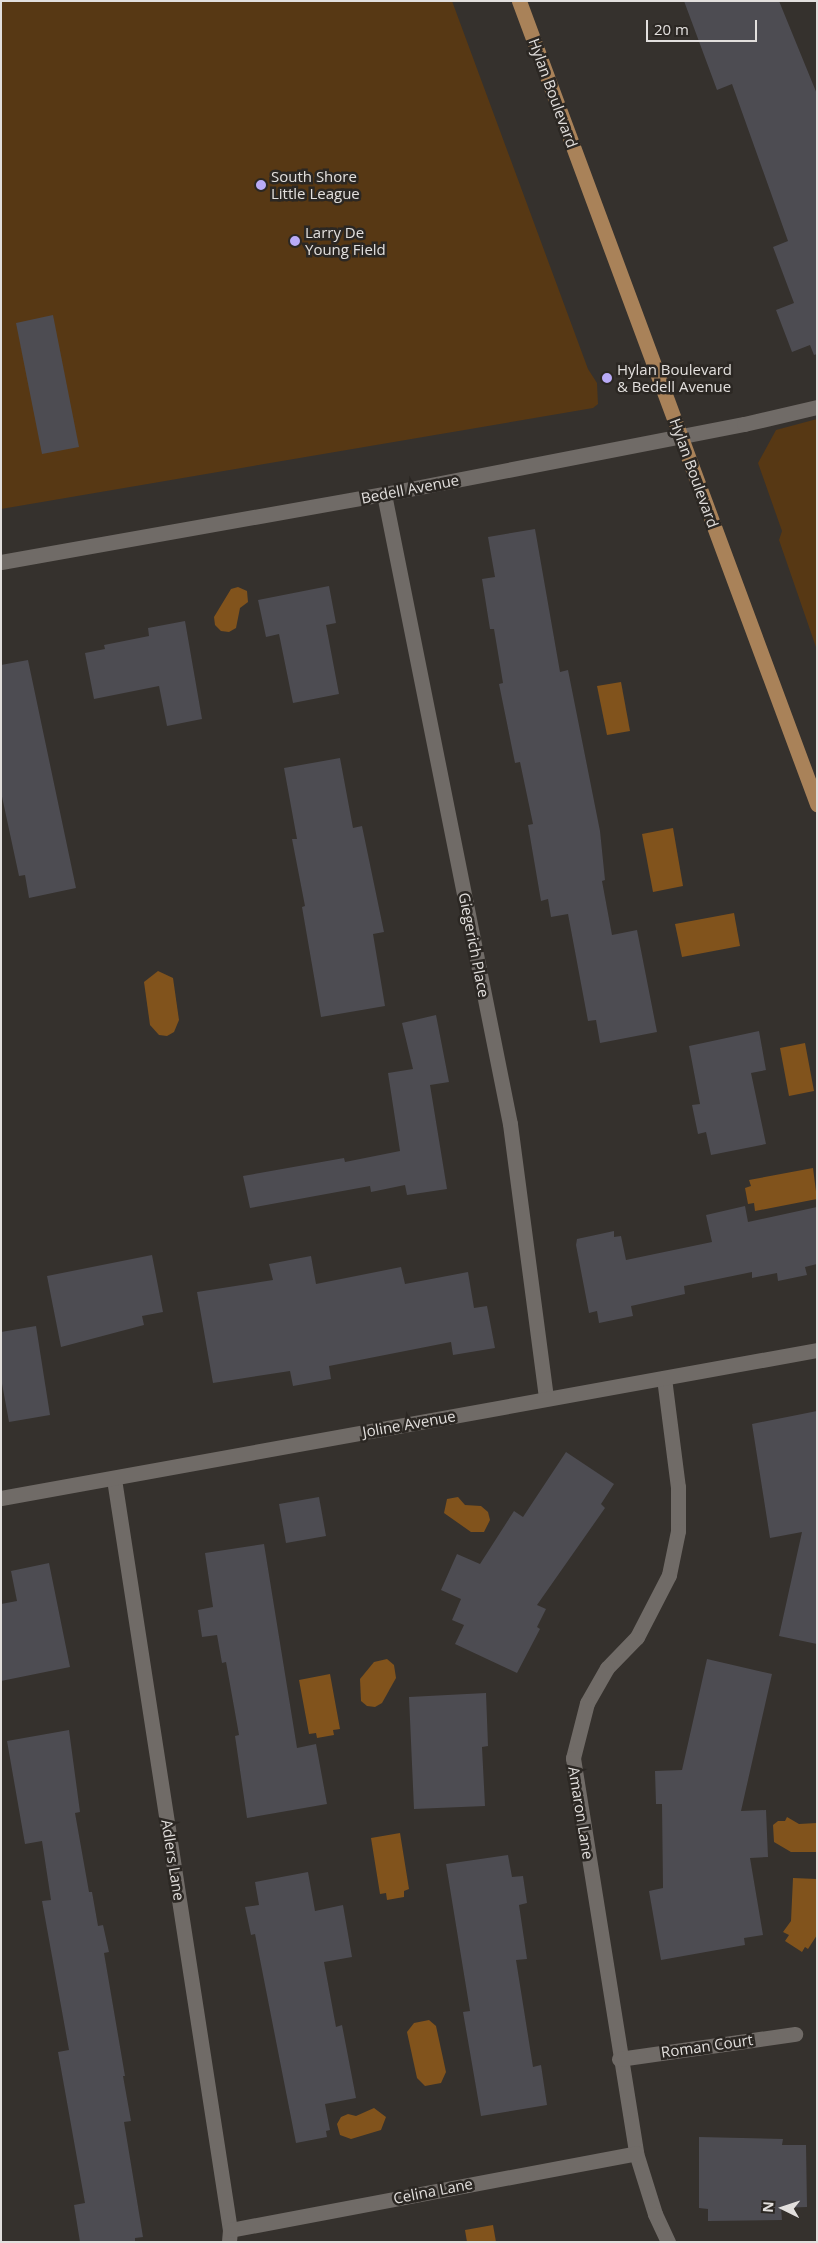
<!DOCTYPE html>
<html>
<head>
<meta charset="utf-8">
<style>
	body { margin:0 }
	#map { position:relative; width:818px; height:2243px; overflow:hidden; background:#35312d; font-family:"Open Sans",sans-serif }
	div>[style] { position:absolute }
	.green>* { inset:0; background:#573814 }
	.water>* { inset:0; background:#81531c }
	.building>* { inset:0; background:#4d4c52 }
	.street>* { height:15px; margin:-7.5px; padding:0 7.5px; transform-origin:7.5px; border-radius:7.5px; background:#706b67 }
	.primary>* { height:15px; margin:-7.5px; padding:0 7.5px; transform-origin:7.5px; border-radius:7.5px; background:#a98259 }
	.dots>* { width:14px; height:14px; translate:-50% -50%; box-sizing:border-box; border:2px solid #2b2723; border-radius:50% }
	span { translate:-50% -50%; white-space:nowrap; text-align:center; line-height:1.15; -webkit-text-stroke:5px #2b2723; paint-order:stroke }
	.street-label { font-size:15px; color:#e2dfdd }
	.poi-label { font-size:15px; color:#e2dfdd }
	.left { translate:0 -50%; text-align:left }
	.frame { position:absolute; inset:0; border:2px solid #e2dfdd; pointer-events:none }
	.north { position:absolute; left:758px; top:2183px; width:50px; height:50px; -webkit-text-stroke:4px #2b2723; paint-order:stroke; rotate:274deg; font-size:14px; font-weight:700; line-height:20px; text-align:center; color:#e2dfdd }
	.north::after { content:''; display:block; margin:auto; width:18px; height:22px; background:#e2dfdd; clip-path:polygon(50% 0,100% 100%,50% 72%,0 100%) }
	.scale { position:absolute; left:646px; top:20px; width:111px; height:22px; box-sizing:border-box; border:2px solid #e2dfdd; border-top:0; padding-left:6px; font-size:15px; line-height:18px; white-space:nowrap; color:#e2dfdd; -webkit-text-stroke:4px #2b2723; paint-order:stroke }
</style>
</head>
<body>
<div id="map">
	<div class="green">
		<div style="clip-path:polygon(1px 1px,452px 1px,588px 369px,597px 383px,598px 404px,593px 408px,1px 509px)"></div>
		<div style="clip-path:polygon(817px 419px,817px 650px,779px 540px,782px 531px,758px 463px,776px 430px)"></div>
	</div>
	<div class="water">
		<div style="clip-path:polygon(238px 587px,247px 591px,248px 602px,240px 608px,236px 628px,229px 632px,221px 631px,215px 625px,214px 617px,231px 589px)"></div>
		<div style="clip-path:polygon(621px 682px,630px 731px,607px 735px,597px 686px)"></div>
		<div style="clip-path:polygon(673px 828px,683px 886px,653px 892px,642px 834px)"></div>
		<div style="clip-path:polygon(734px 913px,740px 946px,682px 957px,675px 924px)"></div>
		<div style="clip-path:polygon(158px 971px,173px 978px,179px 1020px,174px 1032px,167px 1036px,159px 1035px,150px 1025px,144px 982px)"></div>
		<div style="clip-path:polygon(805px 1043px,814px 1091px,789px 1096px,780px 1048px)"></div>
		<div style="clip-path:polygon(813px 1168px,817px 1199px,755px 1211px,754px 1203px,748px 1204px,745px 1188px,751px 1186px,749px 1180px)"></div>
		<div style="clip-path:polygon(458px 1497px,465px 1505px,481px 1506px,488px 1512px,490px 1520px,484px 1532px,471px 1532px,444px 1513px,447px 1499px)"></div>
		<div style="clip-path:polygon(387px 1659px,394px 1665px,396px 1678px,382px 1703px,375px 1707px,367px 1706px,361px 1701px,360px 1679px,374px 1662px)"></div>
		<div style="clip-path:polygon(330px 1674px,340px 1729px,333px 1730px,334px 1735px,317px 1738px,316px 1733px,309px 1734px,299px 1680px)"></div>
		<div style="clip-path:polygon(787px 1817px,799px 1824px,817px 1823px,817px 1852px,791px 1852px,774px 1842px,773px 1825px,778px 1821px,785px 1821px)"></div>
		<div style="clip-path:polygon(400px 1833px,409px 1889px,404px 1891px,404px 1897px,387px 1900px,386px 1893px,380px 1894px,371px 1838px)"></div>
		<div style="clip-path:polygon(793px 1878px,817px 1879px,817px 1935px,808px 1949px,805px 1947px,802px 1952px,785px 1941px,789px 1935px,783px 1932px,791px 1921px)"></div>
		<div style="clip-path:polygon(429px 2020px,436px 2026px,446px 2072px,441px 2083px,425px 2086px,417px 2078px,407px 2032px,414px 2023px)"></div>
		<div style="clip-path:polygon(374px 2108px,386px 2117px,381px 2130px,351px 2139px,340px 2135px,337px 2124px,341px 2117px,348px 2114px,356px 2116px)"></div>
		<div style="clip-path:polygon(493px 2225px,496px 2242px,467px 2242px,465px 2230px)"></div>
	</div>
	<div class="building">
		<div style="clip-path:polygon(684px 1px,779px 1px,817px 94px,817px 354px,814px 355px,810px 345px,792px 352px,776px 310px,794px 303px,773px 247px,788px 241px,732px 84px,717px 90px)"></div>
		<div style="clip-path:polygon(53px 315px,79px 447px,42px 454px,16px 323px)"></div>
		<div style="clip-path:polygon(535px 529px,560px 672px,568px 670px,600px 831px,605px 880px,602px 881px,612px 935px,637px 930px,657px 1032px,600px 1043px,596px 1020px,588px 1021px,568px 914px,551px 917px,548px 899px,541px 901px,528px 825px,533px 824px,520px 762px,515px 763px,499px 684px,503px 683px,494px 629px,490px 629px,482px 579px,495px 577px,488px 537px)"></div>
		<div style="clip-path:polygon(329px 586px,336px 623px,326px 625px,339px 694px,293px 703px,279px 634px,266px 637px,258px 600px)"></div>
		<div style="clip-path:polygon(185px 621px,202px 719px,167px 726px,159px 686px,94px 699px,85px 653px,105px 649px,104px 645px,149px 636px,148px 628px)"></div>
		<div style="clip-path:polygon(28px 660px,76px 888px,29px 898px,25px 875px,19px 876px,1px 792px,1px 665px)"></div>
		<div style="clip-path:polygon(340px 758px,353px 828px,362px 826px,384px 932px,373px 934px,385px 1006px,321px 1017px,302px 907px,305px 906px,292px 839px,297px 839px,284px 768px)"></div>
		<div style="clip-path:polygon(436px 1015px,449px 1082px,430px 1085px,447px 1189px,407px 1195px,405px 1185px,371px 1192px,370px 1186px,250px 1208px,243px 1176px,344px 1158px,345px 1162px,400px 1151px,388px 1073px,413px 1069px,402px 1023px)"></div>
		<div style="clip-path:polygon(759px 1031px,766px 1070px,751px 1073px,766px 1144px,711px 1155px,706px 1132px,698px 1134px,692px 1105px,700px 1104px,689px 1046px)"></div>
		<div style="clip-path:polygon(745px 1206px,748px 1222px,817px 1207px,817px 1264px,805px 1267px,807px 1275px,778px 1281px,777px 1273px,752px 1278px,752px 1272px,684px 1286px,685px 1294px,631px 1306px,633px 1316px,599px 1323px,597px 1311px,589px 1313px,576px 1245px,577px 1239px,614px 1231px,614px 1237px,621px 1236px,626px 1260px,712px 1242px,706px 1215px)"></div>
		<div style="clip-path:polygon(152px 1255px,163px 1312px,142px 1316px,144px 1325px,61px 1347px,47px 1276px)"></div>
		<div style="clip-path:polygon(311px 1256px,316px 1284px,401px 1267px,405px 1284px,468px 1272px,474px 1308px,487px 1306px,495px 1348px,453px 1355px,451px 1342px,329px 1366px,331px 1379px,293px 1386px,290px 1371px,213px 1383px,197px 1292px,273px 1280px,269px 1264px)"></div>
		<div style="clip-path:polygon(36px 1326px,50px 1415px,9px 1422px,1px 1378px,1px 1332px)"></div>
		<div style="clip-path:polygon(817px 1411px,817px 1644px,779px 1636px,802px 1532px,770px 1538px,752px 1424px)"></div>
		<div style="clip-path:polygon(566px 1452px,614px 1484px,601px 1504px,605px 1508px,537px 1605px,546px 1609px,537px 1627px,540px 1629px,517px 1673px,455px 1644px,464px 1625px,452px 1620px,461px 1599px,441px 1590px,457px 1554px,480px 1564px,514px 1511px,523px 1517px)"></div>
		<div style="clip-path:polygon(319px 1497px,326px 1536px,286px 1543px,279px 1504px)"></div>
		<div style="clip-path:polygon(264px 1544px,297px 1748px,316px 1744px,327px 1804px,247px 1818px,235px 1736px,239px 1735px,226px 1662px,222px 1663px,217px 1635px,202px 1637px,198px 1610px,213px 1607px,205px 1553px)"></div>
		<div style="clip-path:polygon(49px 1563px,70px 1667px,1px 1681px,1px 1604px,17px 1601px,11px 1571px)"></div>
		<div style="clip-path:polygon(707px 1659px,772px 1674px,741px 1811px,766px 1810px,768px 1857px,750px 1858px,763px 1935px,744px 1938px,745px 1945px,661px 1960px,649px 1891px,663px 1888px,662px 1804px,656px 1804px,655px 1771px,682px 1770px)"></div>
		<div style="clip-path:polygon(486px 1693px,488px 1746px,482px 1747px,485px 1806px,414px 1809px,409px 1697px)"></div>
		<div style="clip-path:polygon(69px 1730px,80px 1812px,75px 1813px,89px 1892px,92px 1892px,98px 1926px,103px 1925px,109px 1952px,104px 1953px,125px 2076px,123px 2076px,131px 2121px,124px 2122px,143px 2237px,135px 2238px,135px 2242px,80px 2242px,74px 2205px,85px 2203px,58px 2052px,69px 2050px,42px 1901px,51px 1900px,42px 1841px,25px 1844px,7px 1741px)"></div>
		<div style="clip-path:polygon(508px 1855px,512px 1877px,523px 1876px,527px 1903px,519px 1905px,527px 1959px,516px 1960px,533px 2067px,541px 2065px,547px 2105px,481px 2116px,463px 2012px,470px 2011px,446px 1864px)"></div>
		<div style="clip-path:polygon(308px 1872px,315px 1911px,343px 1905px,352px 1957px,324px 1962px,336px 2027px,342px 2025px,356px 2098px,325px 2104px,330px 2130px,326px 2131px,327px 2137px,296px 2143px,255px 1934px,251px 1935px,245px 1907px,259px 1905px,255px 1882px)"></div>
		<div style="clip-path:polygon(699px 2137px,783px 2139px,782px 2145px,806px 2145px,807px 2207px,781px 2208px,782px 2220px,708px 2221px,708px 2209px,699px 2208px)"></div>
	</div>
	<div class="street">
		<div style="left:384px;top:494px;width:642px;rotate:78.69deg"></div>
		<div style="left:510px;top:1124px;width:276px;rotate:82.5deg"></div>
		<div style="left:1px;top:562px;width:389px;rotate:-10.1deg"></div>
		<div style="left:384px;top:494px;width:367px;rotate:-11deg"></div>
		<div style="left:744px;top:424px;width:75px;rotate:-13.1deg"></div>
		<div style="left:664px;top:1378px;width:110px;rotate:82.7deg"></div>
		<div style="left:678px;top:1487px;width:44px;rotate:90deg"></div>
		<div style="left:678px;top:1531px;width:45px;rotate:101.6deg"></div>
		<div style="left:669px;top:1575px;width:70px;rotate:117.3deg"></div>
		<div style="left:637px;top:1637px;width:43px;rotate:134.1deg"></div>
		<div style="left:607px;top:1668px;width:40px;rotate:119.7deg"></div>
		<div style="left:587px;top:1703px;width:57px;rotate:104.3deg"></div>
		<div style="left:573px;top:1758px;width:400px;rotate:80.9deg"></div>
		<div style="left:636px;top:2153px;width:64px;rotate:72.7deg"></div>
		<div style="left:655px;top:2214px;width:31px;rotate:65deg"></div>
		<div style="left:114px;top:1479px;width:760px;rotate:81.22deg"></div>
		<div style="left:230px;top:2230px;width:12px;rotate:95deg"></div>
		<div style="left:1px;top:1498px;width:829px;rotate:-10.28deg"></div>
		<div style="left:619px;top:2059px;width:178px;rotate:-8.1deg"></div>
		<div style="left:230px;top:2230px;width:413px;rotate:-10.7deg"></div>
	</div>
	<div class="primary">
		<div style="left:519px;top:1px;width:857px;rotate:69.64deg"></div>
	</div>
	<div class="dots">
		<div style="left:261px;top:185px;background:#b9abf7"></div>
		<div style="left:295px;top:241px;background:#b9abf7"></div>
		<div style="left:607px;top:378px;background:#b9abf7"></div>
	</div>
	<div class="street-label">
		<span style="left:553px;top:93px;rotate:70deg">Hylan Boulevard</span>
		<span style="left:694px;top:473px;rotate:70deg">Hylan Boulevard</span>
		<span style="left:410px;top:489px;rotate:-11deg">Bedell Avenue</span>
		<span style="left:474px;top:945px;rotate:79deg">Giegerich Place</span>
		<span style="left:409px;top:1424px;rotate:-10deg">Joline Avenue</span>
		<span style="left:581px;top:1813px;rotate:81deg">Amaron Lane</span>
		<span style="left:173px;top:1860px;rotate:81deg">Adlers Lane</span>
		<span style="left:707px;top:2046px;rotate:-8deg">Roman Court</span>
		<span style="left:433px;top:2191px;rotate:-11deg">Celina Lane</span>
	</div>
	<div class="poi-label">
		<span class="left" style="left:271px;top:185px">South Shore<br>Little League</span>
		<span class="left" style="left:305px;top:241px">Larry De<br>Young Field</span>
		<span class="left" style="left:617px;top:378px">Hylan Boulevard<br>&amp; Bedell Avenue</span>
	</div>
	<div class="frame"></div>
	<div class="north">N</div>
	<div class="scale">20 m</div>
</div>
</body>
</html>
